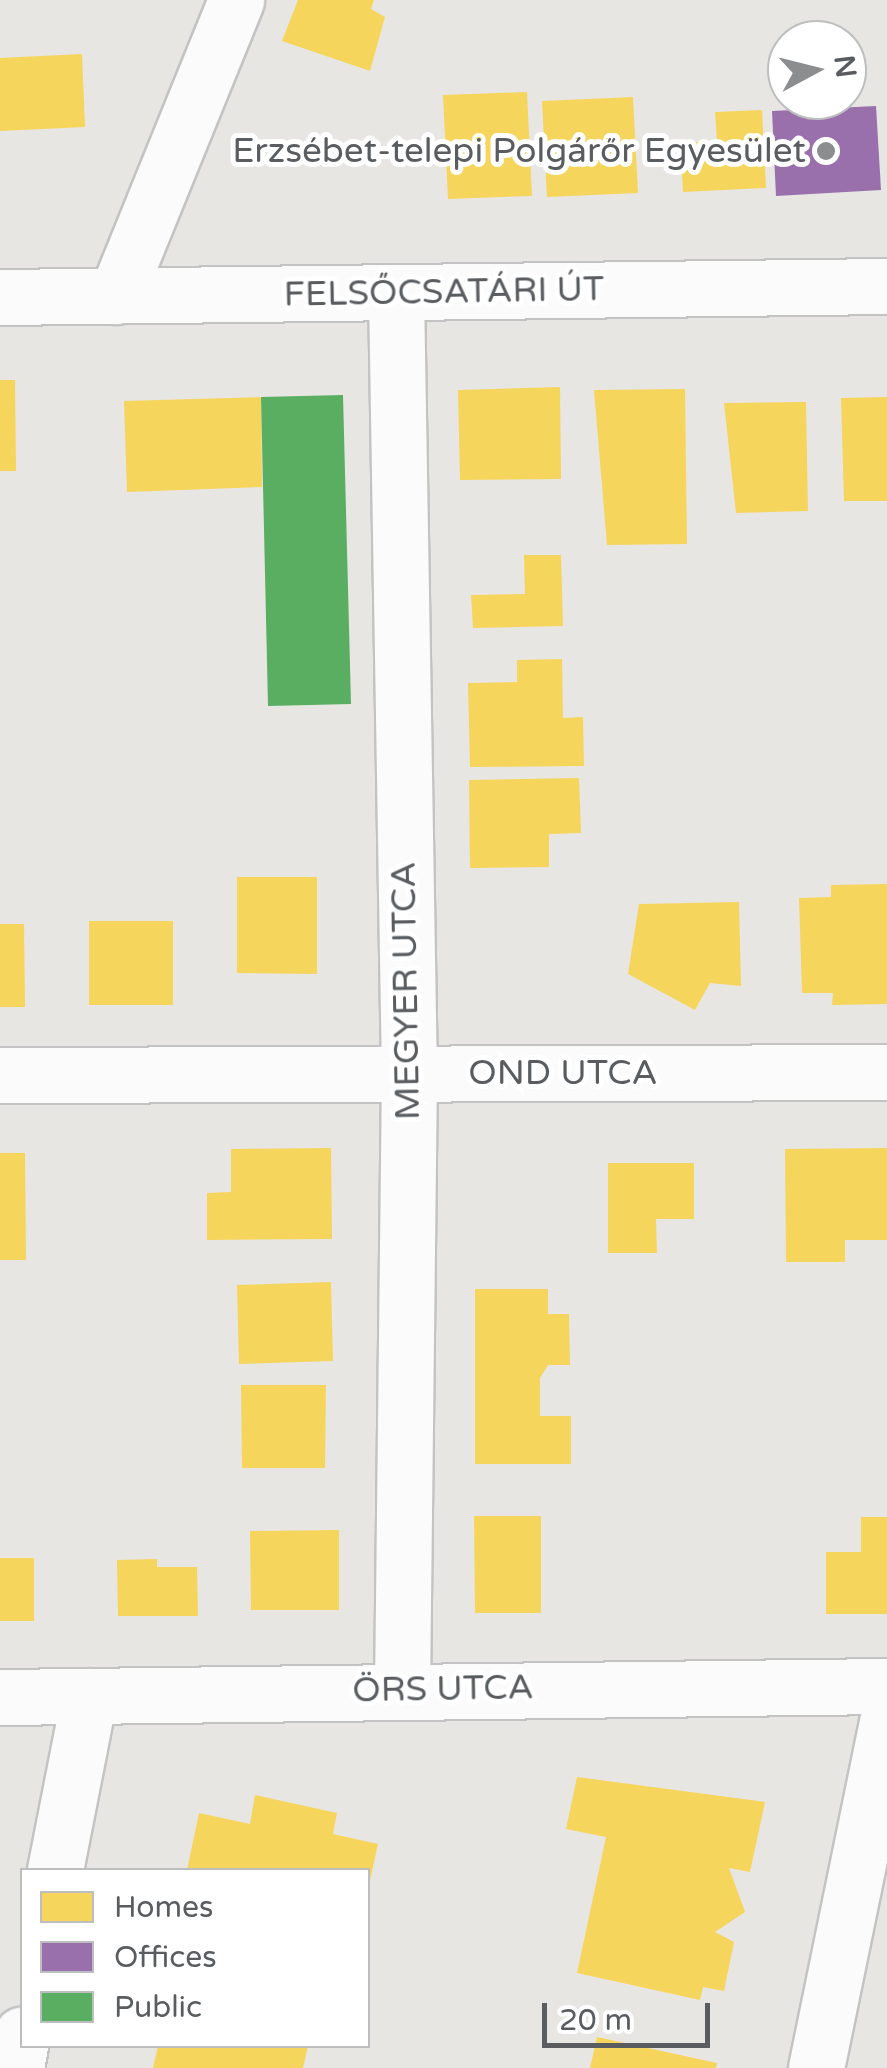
<!DOCTYPE html>
<html>
<head>
<meta charset="utf-8">
<style>
	body { margin:0 }
	#map { position:relative; width:887px; height:2068px; overflow:hidden; background:#e8e6e3; font-family:"Varela Round",sans-serif }
	div>[style] { position:absolute }
	.homes>* { inset:0; background:#f6d55c }
	.offices>* { inset:0; background:#9970ab }
	.public>* { inset:0; background:#5aae61 }
	.roads { filter:drop-shadow(2px 0 #c4c3c4) drop-shadow(-2px 0 #c4c3c4) drop-shadow(0 2px #c4c3c4) drop-shadow(0 -2px #c4c3c4) }
	.minor>* { height:55px; margin:-27.5px; padding:0 27.5px; transform-origin:27.5px; border-radius:27.5px; background:#fcfbfb }
	.tertiary>* { height:55px; margin:-27.5px; padding:0 27.5px; transform-origin:27.5px; border-radius:27.5px; background:#fcfbfb }
	.dots>* { width:28px; height:28px; translate:-50% -50%; box-sizing:border-box; border:5px solid #fff; border-radius:50% }
	span { translate:-50% -50%; white-space:nowrap; text-align:center; line-height:1.15; -webkit-text-stroke:10px #fff; paint-order:stroke }
	.poi-label { font-size:35px; color:#595d60 }
	.right { translate:-100% -50%; text-align:right }
	.street-label { font-size:35px; color:#595d60 }
	.legend { position:absolute; left:20px; top:1868px; width:350px; height:180px; box-sizing:border-box; background:#fff; border:2px solid #bdbebf; margin:0; padding:12px 18px; list-style:none; font-size:30px; color:#595d60 }
	.legend li { display:flex; align-items:center; gap:20px; height:50px }
	.legend b { width:50px; border:2px solid #bdbebf }
	.north { position:absolute; left:767px; top:20px; width:100px; height:100px; box-sizing:border-box; background:#fff; border:2px solid #bdbebf; border-radius:50%; rotate:83deg; font-size:28px; font-weight:700; line-height:40px; text-align:center; color:#595d60 }
	.north::after { content:''; display:block; margin:auto; width:35px; height:45px; background:#8b8d8e; clip-path:polygon(50% 0,100% 100%,50% 72%,0 100%) }
	.scale { position:absolute; left:542px; top:2003px; width:168px; height:45px; box-sizing:border-box; border:5px solid #595d60; border-top:0; padding-left:12px; font-size:30px; line-height:35px; white-space:nowrap; color:#595d60; -webkit-text-stroke:8px #fff; paint-order:stroke }
</style>
</head>
<body>
<div id="map">
	<div class="homes">
		<div style="clip-path:polygon(298px 0,374px 0,371px 9px,385px 17px,370px 71px,282px 41px)"></div>
		<div style="clip-path:polygon(82px 54px,85px 127px,0 131px,0 58px)"></div>
		<div style="clip-path:polygon(527px 92px,532px 196px,448px 199px,443px 95px)"></div>
		<div style="clip-path:polygon(633px 97px,638px 193px,547px 197px,542px 101px)"></div>
		<div style="clip-path:polygon(762px 110px,766px 188px,683px 192px,680px 143px,717px 141px,715px 112px)"></div>
		<div style="clip-path:polygon(0 380px,15px 380px,16px 471px,0 471px)"></div>
		<div style="clip-path:polygon(560px 387px,561px 479px,460px 480px,458px 390px)"></div>
		<div style="clip-path:polygon(685px 389px,687px 544px,607px 545px,594px 390px)"></div>
		<div style="clip-path:polygon(261px 397px,262px 487px,127px 492px,124px 401px)"></div>
		<div style="clip-path:polygon(887px 397px,887px 501px,844px 501px,841px 398px)"></div>
		<div style="clip-path:polygon(806px 402px,808px 511px,736px 513px,724px 403px)"></div>
		<div style="clip-path:polygon(524px 555px,561px 555px,563px 626px,473px 628px,471px 595px,525px 594px)"></div>
		<div style="clip-path:polygon(562px 659px,563px 718px,583px 717px,584px 766px,470px 767px,468px 683px,517px 682px,517px 660px)"></div>
		<div style="clip-path:polygon(579px 778px,581px 833px,549px 834px,549px 867px,470px 868px,469px 780px)"></div>
		<div style="clip-path:polygon(237px 877px,317px 877px,317px 974px,237px 973px)"></div>
		<div style="clip-path:polygon(887px 884px,887px 1004px,832px 1005px,833px 993px,802px 993px,799px 898px,831px 897px,831px 885px)"></div>
		<div style="clip-path:polygon(739px 902px,741px 986px,710px 983px,695px 1010px,628px 974px,639px 904px)"></div>
		<div style="clip-path:polygon(89px 921px,173px 921px,173px 1005px,89px 1005px)"></div>
		<div style="clip-path:polygon(0 924px,24px 924px,25px 1007px,0 1007px)"></div>
		<div style="clip-path:polygon(331px 1148px,332px 1239px,207px 1240px,207px 1193px,231px 1192px,231px 1149px)"></div>
		<div style="clip-path:polygon(887px 1148px,887px 1240px,845px 1240px,845px 1262px,786px 1262px,785px 1149px)"></div>
		<div style="clip-path:polygon(0 1153px,25px 1153px,26px 1260px,0 1260px)"></div>
		<div style="clip-path:polygon(608px 1163px,694px 1163px,694px 1219px,656px 1219px,657px 1253px,608px 1253px)"></div>
		<div style="clip-path:polygon(331px 1282px,333px 1361px,239px 1364px,237px 1285px)"></div>
		<div style="clip-path:polygon(475px 1289px,548px 1289px,548px 1314px,569px 1314px,570px 1365px,548px 1365px,540px 1378px,540px 1416px,571px 1416px,571px 1464px,475px 1464px)"></div>
		<div style="clip-path:polygon(241px 1385px,326px 1385px,325px 1468px,242px 1468px)"></div>
		<div style="clip-path:polygon(474px 1516px,541px 1516px,541px 1613px,475px 1613px)"></div>
		<div style="clip-path:polygon(861px 1517px,887px 1517px,887px 1614px,826px 1614px,826px 1552px,861px 1552px)"></div>
		<div style="clip-path:polygon(339px 1530px,339px 1610px,251px 1610px,250px 1531px)"></div>
		<div style="clip-path:polygon(0 1558px,34px 1558px,34px 1621px,0 1621px)"></div>
		<div style="clip-path:polygon(157px 1559px,157px 1567px,197px 1567px,198px 1616px,118px 1616px,117px 1560px)"></div>
		<div style="clip-path:polygon(577px 1777px,765px 1802px,750px 1872px,729px 1868px,745px 1912px,715px 1932px,734px 1942px,724px 1991px,703px 1987px,700px 2000px,577px 1973px,606px 1837px,566px 1829px)"></div>
		<div style="clip-path:polygon(255px 1795px,337px 1813px,333px 1834px,378px 1844px,369px 1885px,368px 1870px,187px 1870px,199px 1813px,250px 1824px)"></div>
		<div style="clip-path:polygon(597px 2037px,717px 2063px,716px 2068px,590px 2068px)"></div>
		<div style="clip-path:polygon(158px 2046px,308px 2046px,303px 2068px,153px 2068px)"></div>
	</div>
	<div class="offices">
		<div style="clip-path:polygon(876px 106px,881px 190px,776px 196px,772px 111px)"></div>
	</div>
	<div class="public">
		<div style="clip-path:polygon(343px 395px,351px 704px,268px 706px,261px 397px)"></div>
	</div>
	<div class="roads">
		<div class="minor">
			<div style="left:396px;top:292px;width:781px;rotate:89.05deg"></div>
			<div style="left:409px;top:1073px;width:616px;rotate:90.65deg"></div>
			<div style="left:116px;top:296px;width:319px;rotate:-67.9deg"></div>
			<div style="left:0;top:1075px;width:887px;rotate:-0.19deg"></div>
			<div style="left:0;top:1697px;width:887px;rotate:-0.71deg"></div>
			<div style="left:55px;top:1870px;width:177px;rotate:-78.9deg"></div>
			<div style="left:16px;top:2068px;width:34px;rotate:-80deg"></div>
			<div style="left:816px;top:2068px;width:354px;rotate:-78.4deg"></div>
		</div>
		<div class="tertiary">
			<div style="left:0;top:297px;width:887px;rotate:-0.71deg"></div>
		</div>
	</div>
	<div class="dots">
		<div style="left:826px;top:151px;background:#8b8d8e"></div>
	</div>
	<div class="poi-label">
		<span class="right" style="left:806px;top:151px">Erzsébet-telepi Polgárőr Egyesület</span>
	</div>
	<div class="street-label">
		<span style="left:444px;top:292px;rotate:-1deg">FELSŐCSATÁRI ÚT</span>
		<span style="left:406px;top:991px;rotate:-91deg">MEGYER UTCA</span>
		<span style="left:563px;top:1073px">OND UTCA</span>
		<span style="left:443px;top:1689px;rotate:-1deg">ÖRS UTCA</span>
	</div>
	<ul class="legend">
	<li><b style="height:28px;background:#f6d55c"></b>Homes</li>
	<li><b style="height:28px;background:#9970ab"></b>Offices</li>
	<li><b style="height:28px;background:#5aae61"></b>Public</li>
	</ul>
	<div class="north">N</div>
	<div class="scale">20 m</div>
</div>
</body>
</html>
